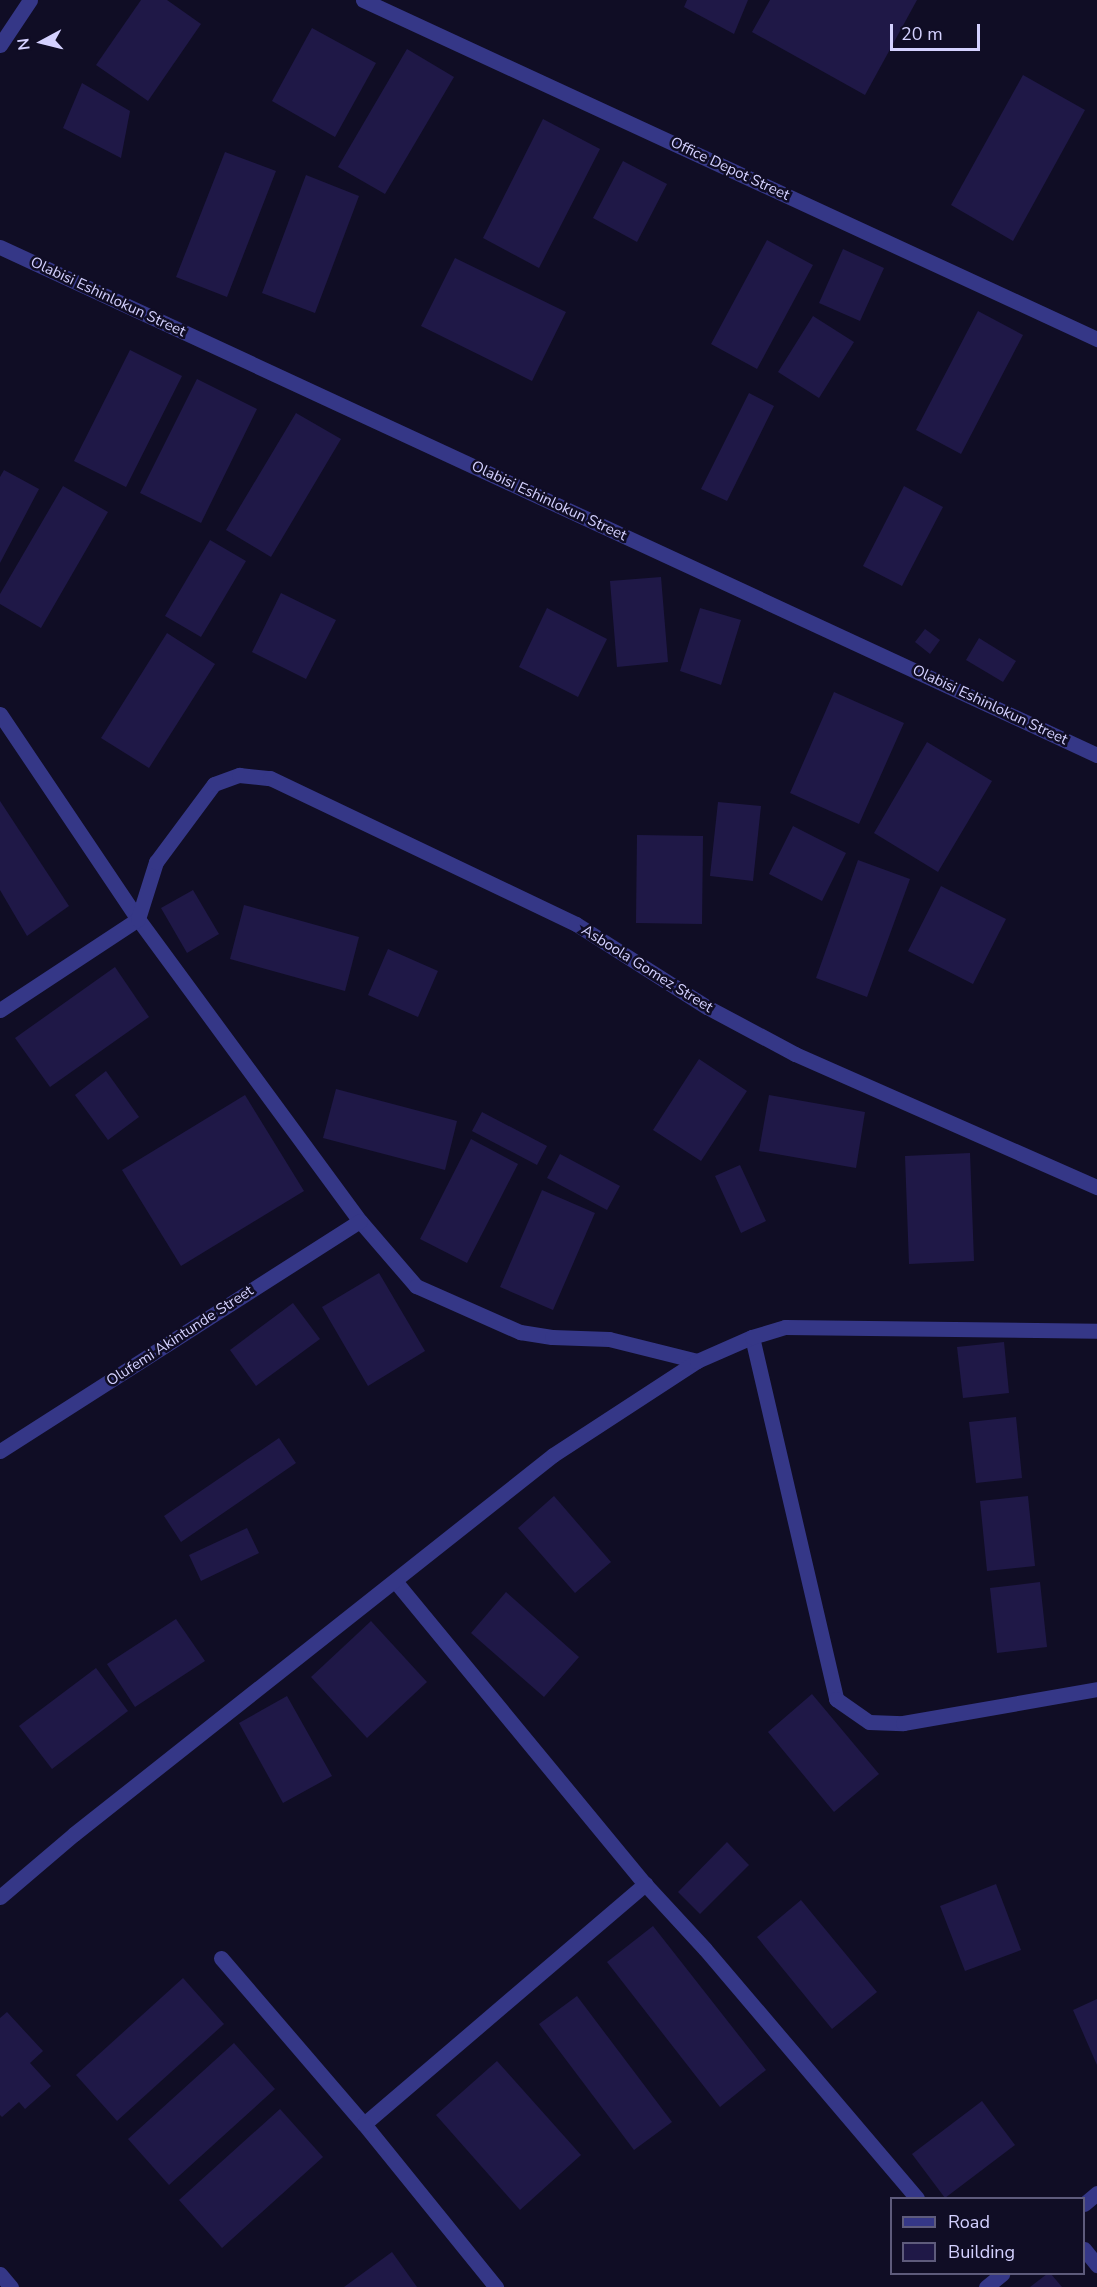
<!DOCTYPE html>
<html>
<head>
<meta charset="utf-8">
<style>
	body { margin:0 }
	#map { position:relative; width:1097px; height:2287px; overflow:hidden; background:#100d25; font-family:"Nunito Sans",sans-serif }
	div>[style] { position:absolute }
	.building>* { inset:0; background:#1f1847 }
	.street>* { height:15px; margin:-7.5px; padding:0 7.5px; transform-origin:7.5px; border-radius:7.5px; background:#353787 }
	span { translate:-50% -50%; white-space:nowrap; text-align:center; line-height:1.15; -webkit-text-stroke:5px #100d25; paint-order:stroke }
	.street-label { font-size:15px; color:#d4d1ff }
	.legend { position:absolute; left:890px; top:2197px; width:195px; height:78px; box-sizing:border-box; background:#100d25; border:2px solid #5e5b7c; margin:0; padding:8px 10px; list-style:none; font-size:18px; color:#d4d1ff }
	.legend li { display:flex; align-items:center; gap:12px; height:30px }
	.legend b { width:30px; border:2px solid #5e5b7c }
	.north { position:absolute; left:12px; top:12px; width:60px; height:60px; -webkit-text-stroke:4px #100d25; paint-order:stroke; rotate:263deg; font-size:16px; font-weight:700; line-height:24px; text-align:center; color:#d4d1ff }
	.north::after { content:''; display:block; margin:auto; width:21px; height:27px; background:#d4d1ff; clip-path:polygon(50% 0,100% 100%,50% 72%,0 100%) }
	.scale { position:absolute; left:890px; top:24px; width:90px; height:27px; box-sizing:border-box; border:3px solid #d4d1ff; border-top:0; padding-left:8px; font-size:18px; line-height:21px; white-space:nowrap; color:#d4d1ff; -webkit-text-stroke:4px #100d25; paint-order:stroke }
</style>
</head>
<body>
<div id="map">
	<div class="building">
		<div style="clip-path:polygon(141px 0,167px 0,201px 24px,148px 101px,96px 65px)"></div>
		<div style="clip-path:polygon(687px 0,748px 0,734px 34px,684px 7px)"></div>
		<div style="clip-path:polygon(770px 0,917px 0,865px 95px,752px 32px)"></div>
		<div style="clip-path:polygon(312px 28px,376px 63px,335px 137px,272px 101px)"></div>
		<div style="clip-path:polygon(407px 49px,454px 77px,385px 194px,338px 167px)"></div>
		<div style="clip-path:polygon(1023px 75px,1085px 110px,1013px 241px,951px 205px)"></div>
		<div style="clip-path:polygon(82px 83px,130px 111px,121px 158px,63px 128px)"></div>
		<div style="clip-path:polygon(543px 119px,600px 149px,539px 268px,483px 238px)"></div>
		<div style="clip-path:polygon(225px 152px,276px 171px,227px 297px,176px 277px)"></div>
		<div style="clip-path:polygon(623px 161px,667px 184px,637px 242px,593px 218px)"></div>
		<div style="clip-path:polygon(306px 175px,359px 196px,315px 313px,262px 293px)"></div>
		<div style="clip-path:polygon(767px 240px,813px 265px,757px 369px,711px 344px)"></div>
		<div style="clip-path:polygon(843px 249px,884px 268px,860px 321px,819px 303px)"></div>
		<div style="clip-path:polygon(455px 258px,566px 312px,532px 381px,421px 326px)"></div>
		<div style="clip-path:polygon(978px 311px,1023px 335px,961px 454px,916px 430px)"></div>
		<div style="clip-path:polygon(813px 316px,854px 342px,819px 398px,778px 372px)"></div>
		<div style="clip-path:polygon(130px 350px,182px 376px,126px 487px,74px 461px)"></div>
		<div style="clip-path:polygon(197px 379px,257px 409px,201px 523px,140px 493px)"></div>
		<div style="clip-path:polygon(749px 393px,774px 406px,727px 501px,701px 489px)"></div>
		<div style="clip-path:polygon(296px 413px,341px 439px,271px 557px,226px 530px)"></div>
		<div style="clip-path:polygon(4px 470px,39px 489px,0 563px,0 477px)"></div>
		<div style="clip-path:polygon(63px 486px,108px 512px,41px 628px,0 604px,0 594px)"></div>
		<div style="clip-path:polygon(904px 486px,943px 507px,902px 586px,863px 566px)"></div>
		<div style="clip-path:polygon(210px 540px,246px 561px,201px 637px,165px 616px)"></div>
		<div style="clip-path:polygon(661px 577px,668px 662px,617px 667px,610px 581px)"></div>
		<div style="clip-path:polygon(281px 593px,336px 620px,306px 679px,252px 652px)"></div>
		<div style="clip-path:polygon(547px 608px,607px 639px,578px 697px,519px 667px)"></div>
		<div style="clip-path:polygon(700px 608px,741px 620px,721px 685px,680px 671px)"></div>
		<div style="clip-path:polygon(925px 629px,940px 640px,930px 654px,915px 642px)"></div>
		<div style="clip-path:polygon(167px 633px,215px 664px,149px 768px,101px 738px)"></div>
		<div style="clip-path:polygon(979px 638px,1016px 661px,1003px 682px,966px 660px)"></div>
		<div style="clip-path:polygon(834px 692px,904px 723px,859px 824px,790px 793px)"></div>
		<div style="clip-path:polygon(927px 742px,992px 781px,938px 872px,874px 833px)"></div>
		<div style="clip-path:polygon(0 801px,69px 906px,27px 936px,0 890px)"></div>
		<div style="clip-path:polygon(718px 802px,761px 806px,753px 881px,710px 876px)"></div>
		<div style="clip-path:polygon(793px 826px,846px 853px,822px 901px,769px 874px)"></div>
		<div style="clip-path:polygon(637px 835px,703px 836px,702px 924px,636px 923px)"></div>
		<div style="clip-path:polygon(858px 860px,910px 879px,867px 997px,816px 978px)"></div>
		<div style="clip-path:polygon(941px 886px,1006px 919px,973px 984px,908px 951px)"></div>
		<div style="clip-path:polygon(193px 890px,219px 934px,187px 953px,161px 908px)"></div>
		<div style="clip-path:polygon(244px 905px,359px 937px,345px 991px,230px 959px)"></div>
		<div style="clip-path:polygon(388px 949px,438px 971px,418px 1017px,368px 995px)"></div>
		<div style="clip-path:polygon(115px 967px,149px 1017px,50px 1087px,15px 1038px)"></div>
		<div style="clip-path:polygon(699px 1059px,747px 1091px,701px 1161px,653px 1130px)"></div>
		<div style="clip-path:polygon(106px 1071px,139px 1117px,108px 1140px,75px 1095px)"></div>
		<div style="clip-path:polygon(336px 1089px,457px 1121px,445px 1170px,323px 1138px)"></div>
		<div style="clip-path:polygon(245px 1095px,304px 1191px,181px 1266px,122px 1170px)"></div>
		<div style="clip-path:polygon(769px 1095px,865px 1112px,856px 1168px,759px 1151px)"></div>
		<div style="clip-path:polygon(482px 1112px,547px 1146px,537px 1165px,472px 1131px)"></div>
		<div style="clip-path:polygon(471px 1139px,518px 1164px,467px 1263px,420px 1239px)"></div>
		<div style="clip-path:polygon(970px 1153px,974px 1261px,909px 1264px,905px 1156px)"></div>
		<div style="clip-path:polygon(560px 1154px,620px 1186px,607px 1210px,547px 1178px)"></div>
		<div style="clip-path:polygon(740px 1165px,766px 1221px,741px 1233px,715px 1176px)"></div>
		<div style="clip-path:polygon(542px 1190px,595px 1213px,553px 1310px,500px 1287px)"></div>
		<div style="clip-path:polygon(379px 1273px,425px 1351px,368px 1386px,322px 1307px)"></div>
		<div style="clip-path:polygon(293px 1303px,320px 1339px,256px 1386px,230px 1350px)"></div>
		<div style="clip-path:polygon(1004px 1342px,1009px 1393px,963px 1398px,957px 1347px)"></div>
		<div style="clip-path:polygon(1016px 1417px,1022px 1478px,976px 1483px,969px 1422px)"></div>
		<div style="clip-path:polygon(279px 1438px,296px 1463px,181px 1542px,164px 1516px)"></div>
		<div style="clip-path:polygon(554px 1496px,611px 1562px,575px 1593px,518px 1528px)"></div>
		<div style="clip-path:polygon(1028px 1496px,1035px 1566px,987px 1571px,980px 1501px)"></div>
		<div style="clip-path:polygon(247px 1528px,259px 1553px,201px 1581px,189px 1555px)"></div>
		<div style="clip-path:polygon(1040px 1582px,1047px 1647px,997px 1653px,990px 1588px)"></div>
		<div style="clip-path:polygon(506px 1592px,579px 1657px,544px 1697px,471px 1633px)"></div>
		<div style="clip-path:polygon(176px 1619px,205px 1661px,135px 1707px,107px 1664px)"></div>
		<div style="clip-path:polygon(371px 1621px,427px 1682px,367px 1738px,311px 1677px)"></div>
		<div style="clip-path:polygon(96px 1668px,128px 1711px,52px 1769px,19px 1726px)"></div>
		<div style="clip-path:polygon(812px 1694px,879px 1774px,834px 1812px,768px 1732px)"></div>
		<div style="clip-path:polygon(287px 1696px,332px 1776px,283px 1803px,239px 1723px)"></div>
		<div style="clip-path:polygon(727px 1842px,749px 1865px,700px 1914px,678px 1892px)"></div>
		<div style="clip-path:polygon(996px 1884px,1021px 1950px,965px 1971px,940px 1906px)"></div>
		<div style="clip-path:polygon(801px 1900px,877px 1992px,832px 2029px,757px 1937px)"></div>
		<div style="clip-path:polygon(653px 1926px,766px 2070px,720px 2107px,607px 1962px)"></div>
		<div style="clip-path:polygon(183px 1978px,224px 2024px,117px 2121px,76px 2075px)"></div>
		<div style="clip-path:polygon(577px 1996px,672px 2122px,634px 2150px,539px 2024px)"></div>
		<div style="clip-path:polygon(1097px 1999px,1097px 2065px,1073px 2010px)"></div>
		<div style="clip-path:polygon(7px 2012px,43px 2051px,30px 2063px,51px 2086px,25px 2109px,19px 2102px,2px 2117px,0 2115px,0 2018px)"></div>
		<div style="clip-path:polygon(234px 2043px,275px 2089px,169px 2185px,128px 2139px)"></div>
		<div style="clip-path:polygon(497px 2061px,581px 2155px,520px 2210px,436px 2115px)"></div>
		<div style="clip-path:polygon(982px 2101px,1015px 2145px,945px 2198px,912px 2154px)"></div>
		<div style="clip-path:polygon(280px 2109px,323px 2157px,222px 2248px,179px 2200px)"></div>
		<div style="clip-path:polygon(392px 2252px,417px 2287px,344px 2287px)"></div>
		<div style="clip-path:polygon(1047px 2274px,1051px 2274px,1062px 2287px,1030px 2287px)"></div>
	</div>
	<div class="street">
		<div style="left:363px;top:0;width:809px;rotate:24.79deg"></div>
		<div style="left:0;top:45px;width:54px;rotate:-56.3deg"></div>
		<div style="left:0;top:247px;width:1209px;rotate:24.85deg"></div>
		<div style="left:0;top:714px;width:247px;rotate:56.1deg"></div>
		<div style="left:138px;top:919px;width:375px;rotate:53.7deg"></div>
		<div style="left:360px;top:1221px;width:86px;rotate:49.3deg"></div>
		<div style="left:416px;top:1286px;width:114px;rotate:23.9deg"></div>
		<div style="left:520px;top:1332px;width:32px;rotate:9deg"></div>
		<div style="left:552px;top:1337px;width:57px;rotate:2deg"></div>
		<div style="left:609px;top:1339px;width:91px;rotate:14deg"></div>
		<div style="left:0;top:1010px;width:165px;rotate:-33.4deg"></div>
		<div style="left:138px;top:919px;width:60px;rotate:-72.5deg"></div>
		<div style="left:156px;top:862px;width:97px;rotate:-53.4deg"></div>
		<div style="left:214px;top:784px;width:27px;rotate:-20deg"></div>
		<div style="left:239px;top:775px;width:31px;rotate:6deg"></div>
		<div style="left:270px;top:778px;width:339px;rotate:25.5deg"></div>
		<div style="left:576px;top:924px;width:155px;rotate:32.4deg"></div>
		<div style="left:707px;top:1007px;width:100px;rotate:28.1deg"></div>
		<div style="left:795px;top:1054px;width:330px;rotate:23.8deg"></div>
		<div style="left:752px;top:1337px;width:372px;rotate:76.9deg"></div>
		<div style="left:836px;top:1699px;width:40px;rotate:34.9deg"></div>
		<div style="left:869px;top:1722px;width:34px;rotate:2deg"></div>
		<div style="left:903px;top:1723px;width:197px;rotate:-9.9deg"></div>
		<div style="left:0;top:1451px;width:427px;rotate:-32.6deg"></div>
		<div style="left:395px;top:1581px;width:393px;rotate:50.5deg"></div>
		<div style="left:645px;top:1884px;width:88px;rotate:47.3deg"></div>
		<div style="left:705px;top:1949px;width:327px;rotate:49.6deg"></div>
		<div style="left:0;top:1897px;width:97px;rotate:-40.4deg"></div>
		<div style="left:74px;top:1834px;width:611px;rotate:-38.35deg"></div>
		<div style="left:553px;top:1455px;width:172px;rotate:-33.1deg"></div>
		<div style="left:697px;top:1361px;width:60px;rotate:-23.6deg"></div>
		<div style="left:752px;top:1337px;width:34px;rotate:-17deg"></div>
		<div style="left:785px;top:1327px;width:312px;rotate:0.7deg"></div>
		<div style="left:221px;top:1958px;width:219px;rotate:49.3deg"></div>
		<div style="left:364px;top:2124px;width:210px;rotate:51deg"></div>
		<div style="left:364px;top:2124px;width:370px;rotate:-40.5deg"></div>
		<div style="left:1084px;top:2204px;width:17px;rotate:-40deg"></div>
		<div style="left:1084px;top:2249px;width:21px;rotate:51deg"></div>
		<div style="left:0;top:2274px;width:17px;rotate:50deg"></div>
		<div style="left:986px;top:2287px;width:21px;rotate:-39deg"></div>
	</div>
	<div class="street-label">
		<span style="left:730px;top:169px;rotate:25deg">Office Depot Street</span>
		<span style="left:108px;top:297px;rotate:25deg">Olabisi Eshinlokun Street</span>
		<span style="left:549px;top:501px;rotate:25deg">Olabisi Eshinlokun Street</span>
		<span style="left:990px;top:705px;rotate:25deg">Olabisi Eshinlokun Street</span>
		<span style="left:647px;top:969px;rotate:32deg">Asboola Gomez Street</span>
		<span style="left:180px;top:1336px;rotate:-33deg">Olufemi Akintunde Street</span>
	</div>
	<ul class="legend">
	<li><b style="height:8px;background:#353787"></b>Road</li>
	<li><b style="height:16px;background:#1f1847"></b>Building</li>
	</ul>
	<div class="north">N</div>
	<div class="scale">20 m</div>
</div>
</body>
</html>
